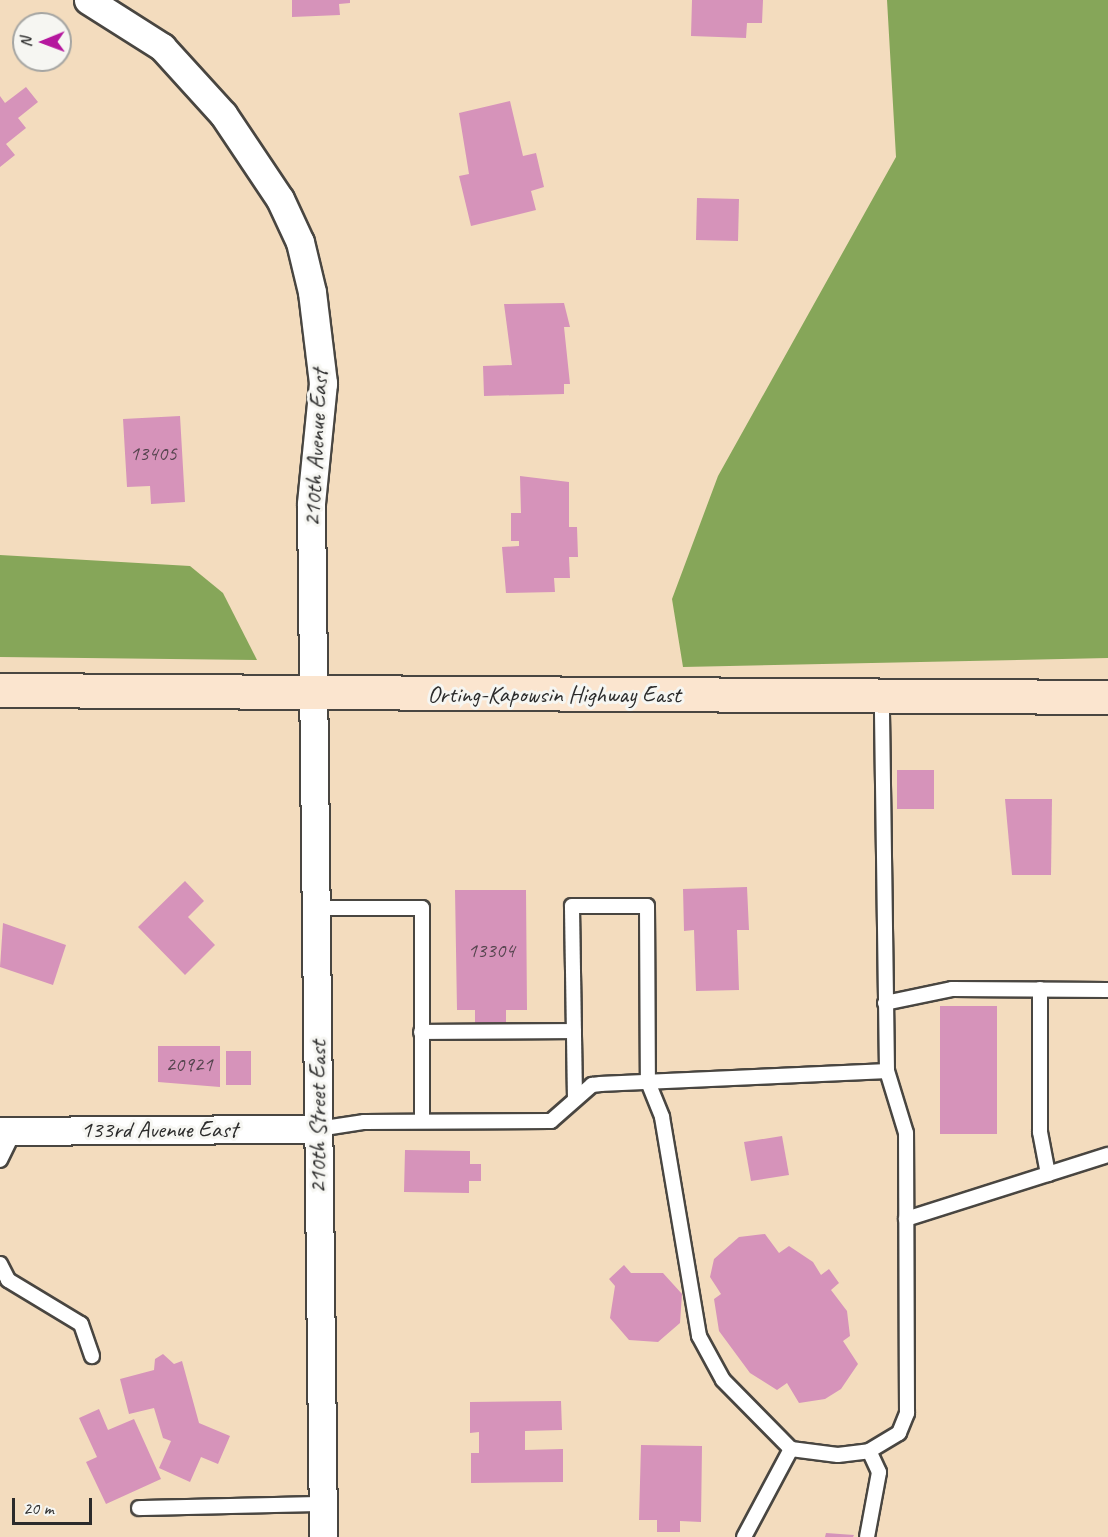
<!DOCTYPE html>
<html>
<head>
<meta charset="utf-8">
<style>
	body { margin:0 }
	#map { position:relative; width:1108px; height:1537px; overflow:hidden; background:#f3dcbe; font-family:Caveat,sans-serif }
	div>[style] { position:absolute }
	.forest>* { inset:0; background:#86a659 }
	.building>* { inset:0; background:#d693ba }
	.roads { filter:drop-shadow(2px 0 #494641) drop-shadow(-2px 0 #494641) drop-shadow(0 2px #494641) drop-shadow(0 -2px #494641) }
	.service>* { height:14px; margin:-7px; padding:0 7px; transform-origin:7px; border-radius:7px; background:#fff }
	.minor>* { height:27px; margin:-13.5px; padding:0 13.5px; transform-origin:13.5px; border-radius:13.5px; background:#fff }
	.secondary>* { height:33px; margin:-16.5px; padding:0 16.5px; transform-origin:16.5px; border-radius:16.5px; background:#fbe5cf }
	span { translate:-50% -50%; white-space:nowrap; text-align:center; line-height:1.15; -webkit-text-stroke:6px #f6f6f2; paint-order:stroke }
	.number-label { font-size:21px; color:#56454f }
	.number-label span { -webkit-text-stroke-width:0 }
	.street-label { font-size:24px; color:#2b2b2b }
	.north { position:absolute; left:12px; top:12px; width:60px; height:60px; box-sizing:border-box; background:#f6f6f2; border:2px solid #a5a5a2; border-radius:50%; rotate:269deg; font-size:16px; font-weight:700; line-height:24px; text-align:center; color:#2b2b2b }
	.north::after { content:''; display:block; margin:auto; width:21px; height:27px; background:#b5179e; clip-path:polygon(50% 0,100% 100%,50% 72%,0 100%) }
	.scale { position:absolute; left:12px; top:1498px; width:80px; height:27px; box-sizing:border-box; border:3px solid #2b2b2b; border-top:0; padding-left:8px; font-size:18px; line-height:21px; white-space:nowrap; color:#2b2b2b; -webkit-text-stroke:4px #f6f6f2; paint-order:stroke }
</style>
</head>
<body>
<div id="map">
	<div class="forest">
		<div style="clip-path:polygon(887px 0,1108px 0,1108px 658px,683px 667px,672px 599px,718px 476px,896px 157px)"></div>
		<div style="clip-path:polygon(0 555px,190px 566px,223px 593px,257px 660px,0 657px)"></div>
	</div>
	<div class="building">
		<div style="clip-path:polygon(292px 0,350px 0,350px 3px,339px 4px,340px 15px,292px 17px)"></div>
		<div style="clip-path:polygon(692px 0,763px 0,762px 23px,747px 23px,746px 38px,691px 36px)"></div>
		<div style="clip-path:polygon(26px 87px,38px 102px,18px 118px,26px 128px,6px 144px,15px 155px,0 167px,0 96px,5px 103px)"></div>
		<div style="clip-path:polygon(510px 101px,523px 156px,536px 153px,544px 187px,531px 191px,536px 210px,471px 226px,459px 176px,469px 174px,459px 113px)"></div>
		<div style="clip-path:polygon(697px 198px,739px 199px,738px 241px,696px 240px)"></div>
		<div style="clip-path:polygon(564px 303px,570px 327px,564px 327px,570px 384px,564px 384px,564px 394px,484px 396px,483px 366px,512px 365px,504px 304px)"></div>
		<div style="clip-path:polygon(180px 416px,185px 502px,151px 504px,150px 486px,127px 487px,123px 419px)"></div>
		<div style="clip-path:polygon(520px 476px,569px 482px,569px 527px,577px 527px,578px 557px,569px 557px,570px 578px,554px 578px,555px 592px,506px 593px,502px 547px,519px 546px,519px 541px,511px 541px,511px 513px,521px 513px)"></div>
		<div style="clip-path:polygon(897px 770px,934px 770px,934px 809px,897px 809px)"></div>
		<div style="clip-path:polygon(1005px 799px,1052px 799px,1051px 875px,1012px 875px)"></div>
		<div style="clip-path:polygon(185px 881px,204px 901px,188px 917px,215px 945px,185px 975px,138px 927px)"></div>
		<div style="clip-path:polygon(747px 887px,749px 930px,737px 930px,739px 990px,696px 991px,694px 930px,684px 931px,683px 889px)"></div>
		<div style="clip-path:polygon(455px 890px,526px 890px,527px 1010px,506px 1010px,506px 1025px,475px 1025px,475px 1010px,457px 1010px)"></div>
		<div style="clip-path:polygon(3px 923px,66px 945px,53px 985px,0 967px)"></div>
		<div style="clip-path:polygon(940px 1006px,997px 1006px,997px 1134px,940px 1134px)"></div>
		<div style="clip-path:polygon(158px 1046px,220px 1046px,220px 1087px,158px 1082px)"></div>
		<div style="clip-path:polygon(226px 1051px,251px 1051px,251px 1085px,226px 1085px)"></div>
		<div style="clip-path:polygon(782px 1136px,789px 1175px,751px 1181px,744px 1142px)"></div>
		<div style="clip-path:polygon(405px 1150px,470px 1151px,470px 1164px,481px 1164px,481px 1181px,469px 1181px,469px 1193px,404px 1192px)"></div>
		<div style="clip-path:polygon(765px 1234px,779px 1253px,789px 1246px,813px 1262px,821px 1275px,829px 1269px,839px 1283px,831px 1290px,847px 1311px,850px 1336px,843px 1341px,858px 1364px,841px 1389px,825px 1399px,799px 1403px,787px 1383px,777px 1390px,750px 1373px,719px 1331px,714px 1299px,721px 1294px,710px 1277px,714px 1259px,739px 1237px)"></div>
		<div style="clip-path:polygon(624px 1265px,631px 1273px,663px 1273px,682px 1294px,680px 1323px,658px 1342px,629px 1340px,610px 1318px,615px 1286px,609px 1279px)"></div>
		<div style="clip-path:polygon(163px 1354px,174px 1364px,182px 1361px,199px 1423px,230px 1436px,218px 1464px,201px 1457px,190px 1482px,159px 1468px,171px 1441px,163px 1438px,154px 1408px,129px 1414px,120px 1379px,154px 1370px,155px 1359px)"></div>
		<div style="clip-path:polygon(561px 1401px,562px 1430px,525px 1431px,525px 1450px,563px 1449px,563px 1482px,471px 1483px,471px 1453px,479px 1453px,479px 1432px,470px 1433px,470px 1402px)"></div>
		<div style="clip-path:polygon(99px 1409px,108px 1430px,134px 1419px,161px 1479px,106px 1504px,86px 1462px,97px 1457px,79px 1418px)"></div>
		<div style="clip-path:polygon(641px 1445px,702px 1446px,701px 1522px,680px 1521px,680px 1532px,657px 1532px,657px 1520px,639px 1520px)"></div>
		<div style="clip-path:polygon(826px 1533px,854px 1535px,853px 1537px,825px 1537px)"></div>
	</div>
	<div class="roads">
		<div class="service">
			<div style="left:317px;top:908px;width:105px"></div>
			<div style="left:422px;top:908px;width:213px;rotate:90deg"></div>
			<div style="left:1040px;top:989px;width:143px;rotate:90deg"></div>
			<div style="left:1040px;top:1132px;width:43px;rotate:79.2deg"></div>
			<div style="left:885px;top:1003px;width:68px;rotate:-11.8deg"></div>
			<div style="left:952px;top:989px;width:156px;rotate:0.4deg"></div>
			<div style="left:421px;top:1032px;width:153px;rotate:-0.4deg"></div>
			<div style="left:575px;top:1099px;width:193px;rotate:-90.9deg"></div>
			<div style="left:572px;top:906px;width:75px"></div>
			<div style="left:647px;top:906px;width:176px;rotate:89.7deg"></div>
			<div style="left:648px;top:1082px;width:38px;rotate:68deg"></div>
			<div style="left:662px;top:1117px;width:222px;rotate:80.4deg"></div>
			<div style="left:699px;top:1336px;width:50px;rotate:61.4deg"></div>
			<div style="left:723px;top:1380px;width:97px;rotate:45.4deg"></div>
			<div style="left:318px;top:1129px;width:47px;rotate:-8.7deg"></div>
			<div style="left:364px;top:1122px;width:187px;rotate:-0.3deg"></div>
			<div style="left:551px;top:1121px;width:55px;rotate:-41.3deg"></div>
			<div style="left:592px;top:1085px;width:9px;rotate:-6deg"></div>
			<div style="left:601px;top:1084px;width:286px;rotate:-2.6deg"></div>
			<div style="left:0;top:1160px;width:32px;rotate:-64deg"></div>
			<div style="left:906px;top:1219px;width:212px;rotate:-17.6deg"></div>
			<div style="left:0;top:1264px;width:18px;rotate:63deg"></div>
			<div style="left:8px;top:1280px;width:85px;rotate:31.1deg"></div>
			<div style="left:81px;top:1324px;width:34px;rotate:71deg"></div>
			<div style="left:139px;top:1508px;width:183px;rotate:-1.3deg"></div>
			<div style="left:744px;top:1537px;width:100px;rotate:-61.9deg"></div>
			<div style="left:791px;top:1449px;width:47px;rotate:7.3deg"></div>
			<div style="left:838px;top:1455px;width:31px;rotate:-7deg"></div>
			<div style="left:869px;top:1451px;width:35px;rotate:-31deg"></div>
			<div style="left:899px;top:1433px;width:22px;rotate:-68deg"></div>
			<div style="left:907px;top:1413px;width:280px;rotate:-90.2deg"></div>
			<div style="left:906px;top:1133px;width:65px;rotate:-107deg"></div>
			<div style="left:887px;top:1071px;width:376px;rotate:-90.8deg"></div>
			<div style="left:867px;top:1537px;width:66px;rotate:-79.5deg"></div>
			<div style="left:879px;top:1472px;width:23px;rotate:-115deg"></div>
		</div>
		<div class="minor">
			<div style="left:88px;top:0;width:88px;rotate:32.4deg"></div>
			<div style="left:162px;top:47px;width:91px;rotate:47.7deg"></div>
			<div style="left:223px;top:114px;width:102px;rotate:56.2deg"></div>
			<div style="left:280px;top:199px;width:47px;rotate:65.1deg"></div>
			<div style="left:300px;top:242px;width:51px;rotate:76.5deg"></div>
			<div style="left:312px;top:292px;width:92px;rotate:83.1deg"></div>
			<div style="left:323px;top:383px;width:122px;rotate:95.7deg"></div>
			<div style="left:311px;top:504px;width:1033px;rotate:89.33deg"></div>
			<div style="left:0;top:1131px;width:318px;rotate:-0.4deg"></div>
		</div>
		<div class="secondary">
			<div style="left:0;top:690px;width:1108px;rotate:0.36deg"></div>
		</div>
	</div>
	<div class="number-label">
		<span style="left:153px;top:453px">13405</span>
		<span style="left:491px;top:950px">13304</span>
		<span style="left:189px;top:1064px">20921</span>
	</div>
	<div class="street-label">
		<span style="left:316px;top:448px;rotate:-87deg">210th Avenue East</span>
		<span style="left:554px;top:695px">Orting-Kapowsin Highway East</span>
		<span style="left:318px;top:1117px;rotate:-90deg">210th Street East</span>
		<span style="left:159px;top:1130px">133rd Avenue East</span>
	</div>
	<div class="north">N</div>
	<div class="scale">20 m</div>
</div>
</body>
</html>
